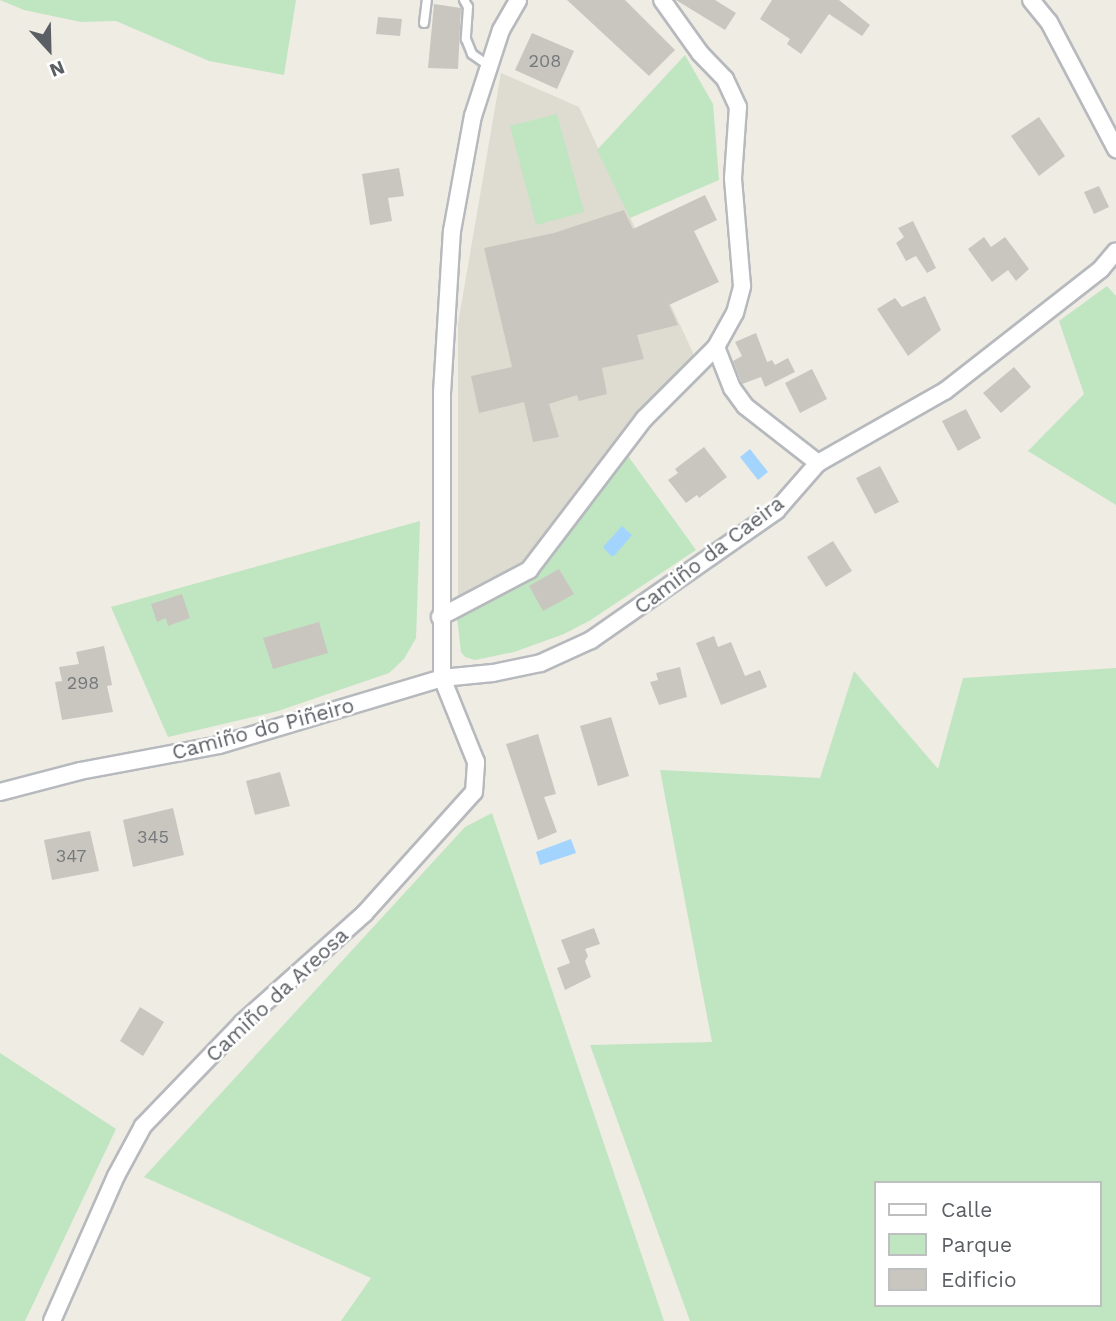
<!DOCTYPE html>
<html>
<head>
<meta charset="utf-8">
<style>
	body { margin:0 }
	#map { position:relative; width:1116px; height:1321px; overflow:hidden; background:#eeece3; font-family:"Work Sans",sans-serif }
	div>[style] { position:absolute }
	.education>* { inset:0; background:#dedbd1 }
	.green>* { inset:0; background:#c0e5c1 }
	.water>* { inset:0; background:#a3d4fe }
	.building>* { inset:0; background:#c9c6c0 }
	.roads { filter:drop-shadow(2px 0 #b6b9bd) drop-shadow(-2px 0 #b6b9bd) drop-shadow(0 2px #b6b9bd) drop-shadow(0 -2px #b6b9bd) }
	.lane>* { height:8px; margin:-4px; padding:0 4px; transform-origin:4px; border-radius:4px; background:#fff }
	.street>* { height:16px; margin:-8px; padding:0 8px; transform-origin:8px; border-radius:8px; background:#fff }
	span { translate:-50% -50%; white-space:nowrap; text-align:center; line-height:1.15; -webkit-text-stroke:5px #fff; paint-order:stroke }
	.number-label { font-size:18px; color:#76797b }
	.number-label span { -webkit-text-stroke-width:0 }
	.street-label { font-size:21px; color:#5b5f64 }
	.legend { position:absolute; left:874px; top:1181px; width:228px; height:126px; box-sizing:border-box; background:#fff; border:2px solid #bdbfc1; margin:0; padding:9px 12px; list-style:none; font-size:21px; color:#5b5f64 }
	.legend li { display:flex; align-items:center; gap:14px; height:35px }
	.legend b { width:35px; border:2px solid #bdbfc1 }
	.north { position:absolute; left:14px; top:14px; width:70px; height:70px; -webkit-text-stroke:5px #fff; paint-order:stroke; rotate:158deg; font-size:19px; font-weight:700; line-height:28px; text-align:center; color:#5b5f64 }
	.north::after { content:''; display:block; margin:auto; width:24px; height:32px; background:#5b5f64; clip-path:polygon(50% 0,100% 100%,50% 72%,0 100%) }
</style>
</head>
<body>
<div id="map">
	<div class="education">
		<div style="clip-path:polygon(501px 73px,579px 107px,694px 355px,621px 434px,528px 562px,458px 601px,458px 324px)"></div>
	</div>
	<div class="green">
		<div style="clip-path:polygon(0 0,296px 0,284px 75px,209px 61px,116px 21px,81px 22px,24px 10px)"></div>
		<div style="clip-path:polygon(685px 55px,713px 104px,719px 180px,630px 218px,597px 150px)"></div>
		<div style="clip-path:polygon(557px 114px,584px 212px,536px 225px,510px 126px)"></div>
		<div style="clip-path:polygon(1107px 286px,1116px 296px,1116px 505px,1028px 451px,1084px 394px,1059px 321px)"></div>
		<div style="clip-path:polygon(628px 456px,696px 550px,589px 621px,564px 634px,514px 652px,475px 660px,465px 657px,461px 652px,457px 617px,534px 574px)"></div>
		<div style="clip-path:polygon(420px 521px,416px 638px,404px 659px,389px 673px,278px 711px,168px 737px,111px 607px)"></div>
		<div style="clip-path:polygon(evenodd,1116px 668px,1116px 1321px,690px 1321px,590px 1045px,712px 1042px,660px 770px,820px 778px,854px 671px,938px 769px,963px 678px,1116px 668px,876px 1183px,1100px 1183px,1100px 1305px,876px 1305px,876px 1183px)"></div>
		<div style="clip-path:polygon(492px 813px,664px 1321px,341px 1321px,371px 1278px,144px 1177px,465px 827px)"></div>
		<div style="clip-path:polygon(0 1053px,116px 1129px,25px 1321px,0 1321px)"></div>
	</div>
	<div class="water">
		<div style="clip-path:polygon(750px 449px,768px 472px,758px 480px,740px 457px)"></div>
		<div style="clip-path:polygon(622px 526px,632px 535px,614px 556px,611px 556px,603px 547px)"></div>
		<div style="clip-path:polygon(571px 839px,576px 853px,540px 865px,536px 852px)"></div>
	</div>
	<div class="building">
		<div style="clip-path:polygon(567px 0,625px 0,675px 50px,649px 76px)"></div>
		<div style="clip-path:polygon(676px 0,715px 0,736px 13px,725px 30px)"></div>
		<div style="clip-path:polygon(772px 0,839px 0,870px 25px,862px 36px,829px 14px,801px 54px,787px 44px,790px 39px,760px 19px)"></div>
		<div style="clip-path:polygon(434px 4px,461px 8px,458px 69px,428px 68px)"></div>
		<div style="clip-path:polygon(378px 17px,402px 19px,400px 36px,376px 34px)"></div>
		<div style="clip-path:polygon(532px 33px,574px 51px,557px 89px,515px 70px)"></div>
		<div style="clip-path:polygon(1039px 117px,1065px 156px,1039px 176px,1011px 136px)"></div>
		<div style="clip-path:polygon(399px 168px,404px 196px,388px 198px,392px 221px,370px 225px,362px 174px)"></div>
		<div style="clip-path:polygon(1099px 186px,1109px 207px,1094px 214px,1084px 192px)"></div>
		<div style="clip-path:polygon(705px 195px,717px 220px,694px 231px,719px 282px,669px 305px,678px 325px,637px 335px,644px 359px,602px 368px,607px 394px,579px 401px,577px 395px,549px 404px,559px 437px,533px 442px,524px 402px,479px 413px,471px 376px,512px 367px,484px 248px,554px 233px,624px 210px,633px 229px)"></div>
		<div style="clip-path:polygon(913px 221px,936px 268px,927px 273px,916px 256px,906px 261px,896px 243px,904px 237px,898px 228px)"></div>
		<div style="clip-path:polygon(984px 237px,991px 247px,1005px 237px,1029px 269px,1016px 281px,1008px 270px,992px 282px,968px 249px)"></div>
		<div style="clip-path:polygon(925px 296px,941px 330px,908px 356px,877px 309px,895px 298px,902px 307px)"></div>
		<div style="clip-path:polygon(756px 333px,767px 362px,772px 360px,775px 365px,788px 358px,795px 372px,765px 387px,761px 377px,742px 384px,733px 361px,742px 356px,735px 342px)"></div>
		<div style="clip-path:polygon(1014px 367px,1031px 387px,1001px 413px,983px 393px)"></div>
		<div style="clip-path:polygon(812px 369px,827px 399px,800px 413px,785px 383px)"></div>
		<div style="clip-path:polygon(966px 409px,981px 438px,958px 451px,942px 421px)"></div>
		<div style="clip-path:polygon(704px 447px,727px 477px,699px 498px,697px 495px,686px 503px,668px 480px,678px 473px,675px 469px)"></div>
		<div style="clip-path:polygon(880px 466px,899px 502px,875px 514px,856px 478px)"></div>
		<div style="clip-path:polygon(833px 541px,852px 571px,826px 587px,807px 557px)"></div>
		<div style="clip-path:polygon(559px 569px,574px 594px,543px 611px,529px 586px)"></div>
		<div style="clip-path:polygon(182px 594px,190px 618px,168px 626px,166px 618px,157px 622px,151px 604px)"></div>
		<div style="clip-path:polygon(319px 622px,328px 653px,273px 669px,263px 638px)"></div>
		<div style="clip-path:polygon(714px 636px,718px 647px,731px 642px,745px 676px,760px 670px,767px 687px,721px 705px,696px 643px)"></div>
		<div style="clip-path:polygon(104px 646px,112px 685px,107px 686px,113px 712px,62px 720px,55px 682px,62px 681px,59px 667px,79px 664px,76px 652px)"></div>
		<div style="clip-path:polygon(680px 667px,687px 697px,659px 705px,650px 682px,658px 680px,656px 673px)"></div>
		<div style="clip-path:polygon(611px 717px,629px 776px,598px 786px,580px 726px)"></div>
		<div style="clip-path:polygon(538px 734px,556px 794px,544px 797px,557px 832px,538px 840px,506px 744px)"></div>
		<div style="clip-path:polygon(280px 772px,290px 806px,255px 815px,246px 781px)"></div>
		<div style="clip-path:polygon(173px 808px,184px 855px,133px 867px,123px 820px)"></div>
		<div style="clip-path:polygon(90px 831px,99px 871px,52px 880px,44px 840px)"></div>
		<div style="clip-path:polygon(594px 928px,600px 944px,585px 949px,588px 956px,585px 961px,591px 977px,565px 990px,557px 968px,570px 963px,561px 940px)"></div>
		<div style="clip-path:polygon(140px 1007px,164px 1022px,143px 1056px,120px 1041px)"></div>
	</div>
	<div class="roads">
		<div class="lane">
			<div style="left:464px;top:0;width:8px;rotate:60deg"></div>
			<div style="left:468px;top:7px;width:32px;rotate:94deg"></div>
			<div style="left:466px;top:39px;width:16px;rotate:68deg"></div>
			<div style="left:472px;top:54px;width:21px;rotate:35deg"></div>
			<div style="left:424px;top:23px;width:23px;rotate:-83deg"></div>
		</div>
		<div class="street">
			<div style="left:1031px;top:0;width:28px;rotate:51deg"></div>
			<div style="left:1049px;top:22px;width:144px;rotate:62.2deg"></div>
			<div style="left:716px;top:347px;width:44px;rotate:68.7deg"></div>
			<div style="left:732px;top:388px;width:22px;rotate:54deg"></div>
			<div style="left:745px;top:406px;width:93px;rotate:38deg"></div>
			<div style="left:440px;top:617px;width:101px;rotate:-27.8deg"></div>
			<div style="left:529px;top:570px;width:190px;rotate:-52.7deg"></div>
			<div style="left:644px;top:419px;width:102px;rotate:-45deg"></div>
			<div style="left:716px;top:347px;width:39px;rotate:-61deg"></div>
			<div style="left:735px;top:313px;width:28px;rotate:-75deg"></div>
			<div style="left:742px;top:286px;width:108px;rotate:-94.8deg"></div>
			<div style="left:733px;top:178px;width:71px;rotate:-86deg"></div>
			<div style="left:738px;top:107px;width:31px;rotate:-115deg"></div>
			<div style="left:725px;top:79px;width:36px;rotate:-134deg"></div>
			<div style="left:700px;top:53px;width:65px;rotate:-125.6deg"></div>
			<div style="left:0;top:792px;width:83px;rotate:-14.7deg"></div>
			<div style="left:80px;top:771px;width:141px;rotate:-10.6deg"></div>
			<div style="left:219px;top:745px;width:233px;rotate:-16.7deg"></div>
			<div style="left:442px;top:678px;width:51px;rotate:-5.6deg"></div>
			<div style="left:493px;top:673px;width:49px;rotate:-11.8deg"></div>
			<div style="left:541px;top:663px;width:55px;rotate:-24.7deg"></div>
			<div style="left:591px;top:640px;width:226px;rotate:-34.9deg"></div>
			<div style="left:776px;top:511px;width:64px;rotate:-48.8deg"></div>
			<div style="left:818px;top:463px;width:146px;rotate:-29.6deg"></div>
			<div style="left:945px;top:391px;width:198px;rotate:-38deg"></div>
			<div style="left:1101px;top:269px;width:23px;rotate:-50deg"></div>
			<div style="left:52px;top:1321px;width:158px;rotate:-66.2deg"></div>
			<div style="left:116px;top:1176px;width:57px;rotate:-61.6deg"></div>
			<div style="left:143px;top:1126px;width:143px;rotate:-46.1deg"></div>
			<div style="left:242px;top:1023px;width:164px;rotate:-41.8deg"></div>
			<div style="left:364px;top:914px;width:164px;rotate:-48deg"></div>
			<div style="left:474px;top:792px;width:30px;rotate:-86deg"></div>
			<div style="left:476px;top:762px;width:91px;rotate:-112deg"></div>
			<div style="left:442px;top:678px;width:285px;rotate:-90deg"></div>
			<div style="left:442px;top:393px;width:162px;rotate:-86.5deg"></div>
			<div style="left:452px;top:231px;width:117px;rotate:-79.7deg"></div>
			<div style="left:473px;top:116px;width:90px;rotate:-72deg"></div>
			<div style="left:501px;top:30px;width:34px;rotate:-60deg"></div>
		</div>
	</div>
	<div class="number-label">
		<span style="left:545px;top:61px">208</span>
		<span style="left:83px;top:683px">298</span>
		<span style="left:153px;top:837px">345</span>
		<span style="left:71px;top:856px">347</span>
	</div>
	<div class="street-label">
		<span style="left:709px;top:555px;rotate:-37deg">Camiño da Caeira</span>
		<span style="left:263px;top:729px;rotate:-15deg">Camiño do Piñeiro</span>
		<span style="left:277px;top:995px;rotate:-43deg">Camiño da Areosa</span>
	</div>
	<ul class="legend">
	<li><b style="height:9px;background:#fff"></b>Calle</li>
	<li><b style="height:19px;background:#c0e5c1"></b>Parque</li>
	<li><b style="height:19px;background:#c9c6c0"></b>Edificio</li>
	</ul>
	<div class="north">N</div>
</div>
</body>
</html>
